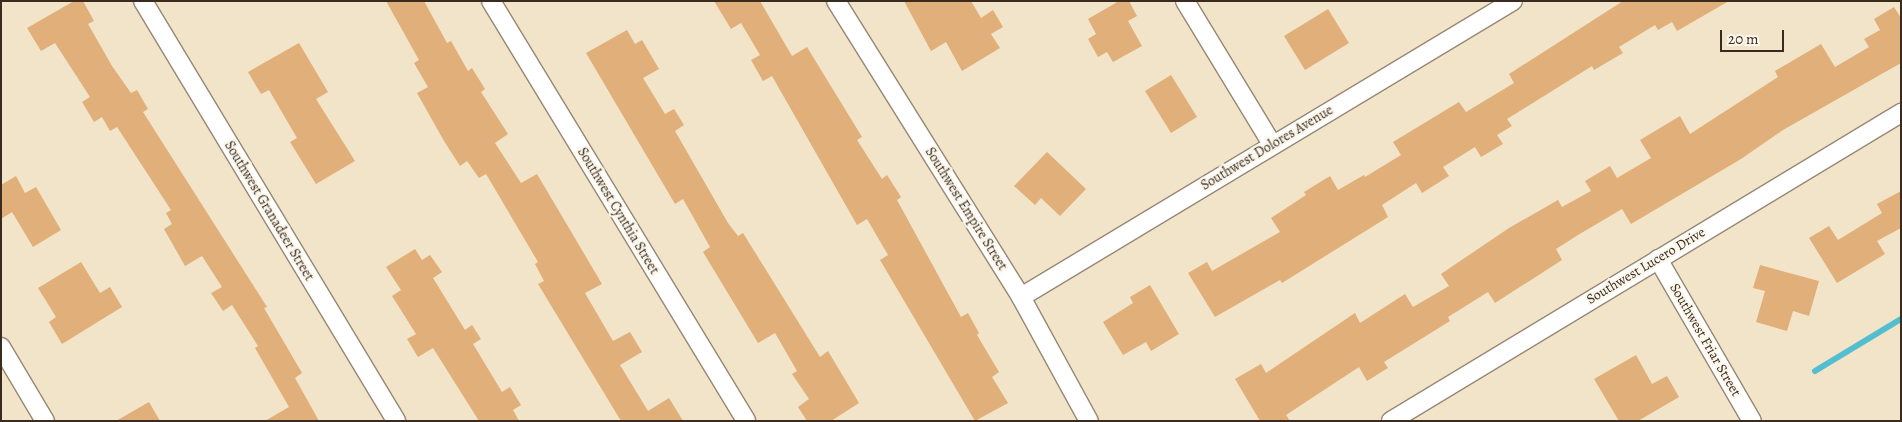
<!DOCTYPE html>
<html>
<head>
<meta charset="utf-8">
<style>
	body { margin:0 }
	#map { position:relative; width:1902px; height:422px; overflow:hidden; background:#f1e4c9; font-family:Alegreya,serif }
	div>[style] { position:absolute }
	.stream>* { height:6px; margin:-3px; padding:0 3px; transform-origin:3px; border-radius:3px; background:#53becf }
	.building>* { inset:0; background:#e1af79 }
	.roads { filter:drop-shadow(1px 0 #968774) drop-shadow(-1px 0 #968774) drop-shadow(0 1px #968774) drop-shadow(0 -1px #968774) }
	.street>* { height:18px; margin:-9px; padding:0 9px; transform-origin:9px; border-radius:9px; background:#fff }
	span { translate:-50% -50%; white-space:nowrap; text-align:center; line-height:1.15; -webkit-text-stroke:4.5px #fbf7ec; paint-order:stroke }
	.street-label { font-size:14px; color:#3b2a1e }
	.frame { position:absolute; inset:0; border:2px solid #3b2a1e; pointer-events:none }
	.scale { position:absolute; left:1720px; top:30px; width:64px; height:22px; box-sizing:border-box; border:2px solid #3b2a1e; border-top:0; padding-left:6px; font-size:15px; line-height:18px; white-space:nowrap; color:#3b2a1e; -webkit-text-stroke:4px #fbf7ec; paint-order:stroke }
</style>
</head>
<body>
<div id="map">
	<div class="stream">
		<div style="left:1815px;top:371px;width:100px;rotate:-31.2deg"></div>
	</div>
	<div class="building">
		<div style="clip-path:polygon(74px 1px,83px 1px,94px 21px,88px 24px,112px 66px,131px 93px,137px 90px,148px 109px,143px 112px,267px 307px,264px 308px,302px 373px,295px 378px,319px 421px,265px 421px,289px 407px,255px 348px,258px 346px,232px 305px,223px 311px,211px 293px,222px 287px,202px 256px,185px 266px,164px 229px,172px 224px,166px 213px,171px 210px,117px 127px,110px 131px,102px 117px,94px 122px,82px 102px,90px 97px,55px 43px,41px 51px,27px 28px)"></div>
		<div style="clip-path:polygon(386px 1px,424px 1px,447px 43px,451px 41px,468px 71px,472px 68px,485px 89px,481px 92px,508px 134px,495px 143px,521px 183px,537px 174px,602px 284px,585px 293px,613px 341px,630px 332px,642px 352px,620px 365px,648px 411px,669px 398px,683px 421px,621px 421px,538px 284px,544px 281px,535px 264px,538px 262px,486px 174px,479px 178px,467px 161px,460px 166px,444px 141px,417px 93px,428px 87px,414px 63px,419px 60px)"></div>
		<div style="clip-path:polygon(714px 1px,760px 1px,792px 56px,807px 47px,862px 137px,857px 140px,882px 179px,887px 175px,901px 197px,897px 200px,961px 317px,968px 313px,979px 333px,977px 335px,999px 372px,992px 377px,1008px 403px,975px 421px,880px 260px,888px 255px,867px 219px,857px 225px,772px 76px,763px 81px,751px 60px,760px 55px,741px 23px,731px 29px)"></div>
		<div style="clip-path:polygon(904px 1px,971px 1px,981px 18px,993px 10px,1003px 27px,991px 34px,1000px 48px,962px 71px,946px 42px,931px 51px)"></div>
		<div style="clip-path:polygon(1119px 1px,1129px 1px,1137px 16px,1128px 21px,1142px 46px,1113px 62px,1107px 52px,1098px 57px,1088px 39px,1096px 34px,1088px 19px)"></div>
		<div style="clip-path:polygon(1623px 1px,1729px 1px,1677px 31px,1672px 22px,1658px 30px,1655px 25px,1619px 47px,1623px 53px,1594px 70px,1592px 66px,1507px 119px,1512px 126px,1497px 135px,1503px 144px,1481px 157px,1475px 147px,1443px 167px,1449px 176px,1422px 193px,1416px 183px,1382px 205px,1388px 217px,1282px 283px,1280px 280px,1215px 317px,1188px 273px,1207px 262px,1212px 271px,1280px 232px,1271px 218px,1306px 195px,1304px 192px,1330px 176px,1338px 190px,1364px 175px,1365px 177px,1401px 155px,1393px 142px,1459px 102px,1466px 112px,1514px 83px,1509px 74px)"></div>
		<div style="clip-path:polygon(1894px 7px,1901px 18px,1901px 63px,1783px 130px,1741px 159px,1631px 224px,1622px 209px,1578px 235px,1556px 249px,1562px 260px,1495px 303px,1488px 292px,1448px 317px,1450px 321px,1384px 362px,1388px 368px,1367px 381px,1359px 367px,1286px 415px,1290px 421px,1260px 421px,1235px 379px,1261px 364px,1266px 373px,1355px 313px,1360px 323px,1405px 294px,1413px 307px,1449px 286px,1441px 274px,1509px 228px,1558px 200px,1562px 207px,1591px 191px,1585px 181px,1610px 166px,1617px 178px,1651px 158px,1640px 140px,1680px 116px,1690px 134px,1778px 77px,1775px 71px,1821px 44px,1835px 67px,1869px 47px,1864px 39px,1880px 30px,1874px 19px)"></div>
		<div style="clip-path:polygon(1328px 9px,1349px 43px,1305px 70px,1284px 36px)"></div>
		<div style="clip-path:polygon(627px 30px,635px 44px,642px 40px,659px 69px,643px 78px,665px 114px,674px 109px,684px 125px,675px 131px,728px 223px,738px 236px,743px 233px,820px 357px,828px 351px,859px 403px,831px 421px,807px 421px,798px 407px,809px 399px,792px 374px,797px 371px,775px 333px,758px 343px,703px 252px,710px 247px,683px 199px,675px 204px,586px 53px)"></div>
		<div style="clip-path:polygon(299px 43px,328px 92px,316px 99px,355px 161px,316px 184px,290px 142px,297px 138px,269px 90px,261px 94px,248px 72px)"></div>
		<div style="clip-path:polygon(1171px 75px,1197px 117px,1171px 133px,1145px 91px)"></div>
		<div style="clip-path:polygon(1047px 152px,1086px 189px,1060px 216px,1041px 198px,1035px 205px,1014px 186px)"></div>
		<div style="clip-path:polygon(16px 176px,25px 193px,36px 187px,61px 230px,33px 247px,12px 212px,1px 219px,1px 185px)"></div>
		<div style="clip-path:polygon(1901px 191px,1901px 228px,1877px 241px,1885px 254px,1837px 283px,1809px 238px,1829px 226px,1838px 240px,1882px 213px,1877px 204px)"></div>
		<div style="clip-path:polygon(415px 249px,422px 260px,430px 255px,442px 272px,433px 278px,465px 330px,472px 325px,481px 339px,473px 344px,502px 392px,510px 387px,521px 405px,513px 410px,519px 421px,479px 421px,433px 348px,418px 357px,407px 339px,416px 334px,392px 296px,401px 290px,386px 267px)"></div>
		<div style="clip-path:polygon(81px 262px,100px 293px,110px 287px,122px 307px,62px 344px,49px 322px,56px 317px,38px 288px)"></div>
		<div style="clip-path:polygon(1760px 265px,1819px 281px,1809px 316px,1793px 311px,1787px 331px,1756px 322px,1765px 291px,1753px 288px)"></div>
		<div style="clip-path:polygon(1150px 285px,1179px 334px,1151px 351px,1146px 342px,1123px 355px,1103px 322px,1133px 303px,1130px 297px)"></div>
		<div style="clip-path:polygon(1636px 355px,1652px 384px,1667px 376px,1679px 397px,1638px 421px,1619px 421px,1594px 379px)"></div>
		<div style="clip-path:polygon(149px 402px,160px 421px,116px 421px)"></div>
	</div>
	<div class="roads">
		<div class="street">
			<div style="left:143px;top:1px;width:490px;rotate:58.9deg"></div>
			<div style="left:491px;top:1px;width:491px;rotate:58.7deg"></div>
			<div style="left:836px;top:1px;width:349px;rotate:58deg"></div>
			<div style="left:1021px;top:297px;width:141px;rotate:61.3deg"></div>
			<div style="left:1185px;top:1px;width:167px;rotate:58.7deg"></div>
			<div style="left:1658px;top:259px;width:187px;rotate:59.9deg"></div>
			<div style="left:1021px;top:297px;width:574px;rotate:-31.03deg"></div>
			<div style="left:1px;top:347px;width:86px;rotate:59.3deg"></div>
			<div style="left:1391px;top:421px;width:596px;rotate:-31.13deg"></div>
		</div>
	</div>
	<div class="street-label">
		<span style="left:1267px;top:148px;rotate:-31deg">Southwest Dolores Avenue</span>
		<span style="left:966px;top:209px;rotate:58deg">Southwest Empire Street</span>
		<span style="left:269px;top:211px;rotate:59deg">Southwest Granadeer Street</span>
		<span style="left:618px;top:211px;rotate:59deg">Southwest Cynthia Street</span>
		<span style="left:1646px;top:266px;rotate:-31deg">Southwest Lucero Drive</span>
		<span style="left:1705px;top:340px;rotate:60deg">Southwest Friar Street</span>
	</div>
	<div class="frame"></div>
	<div class="scale">20 m</div>
</div>
</body>
</html>
